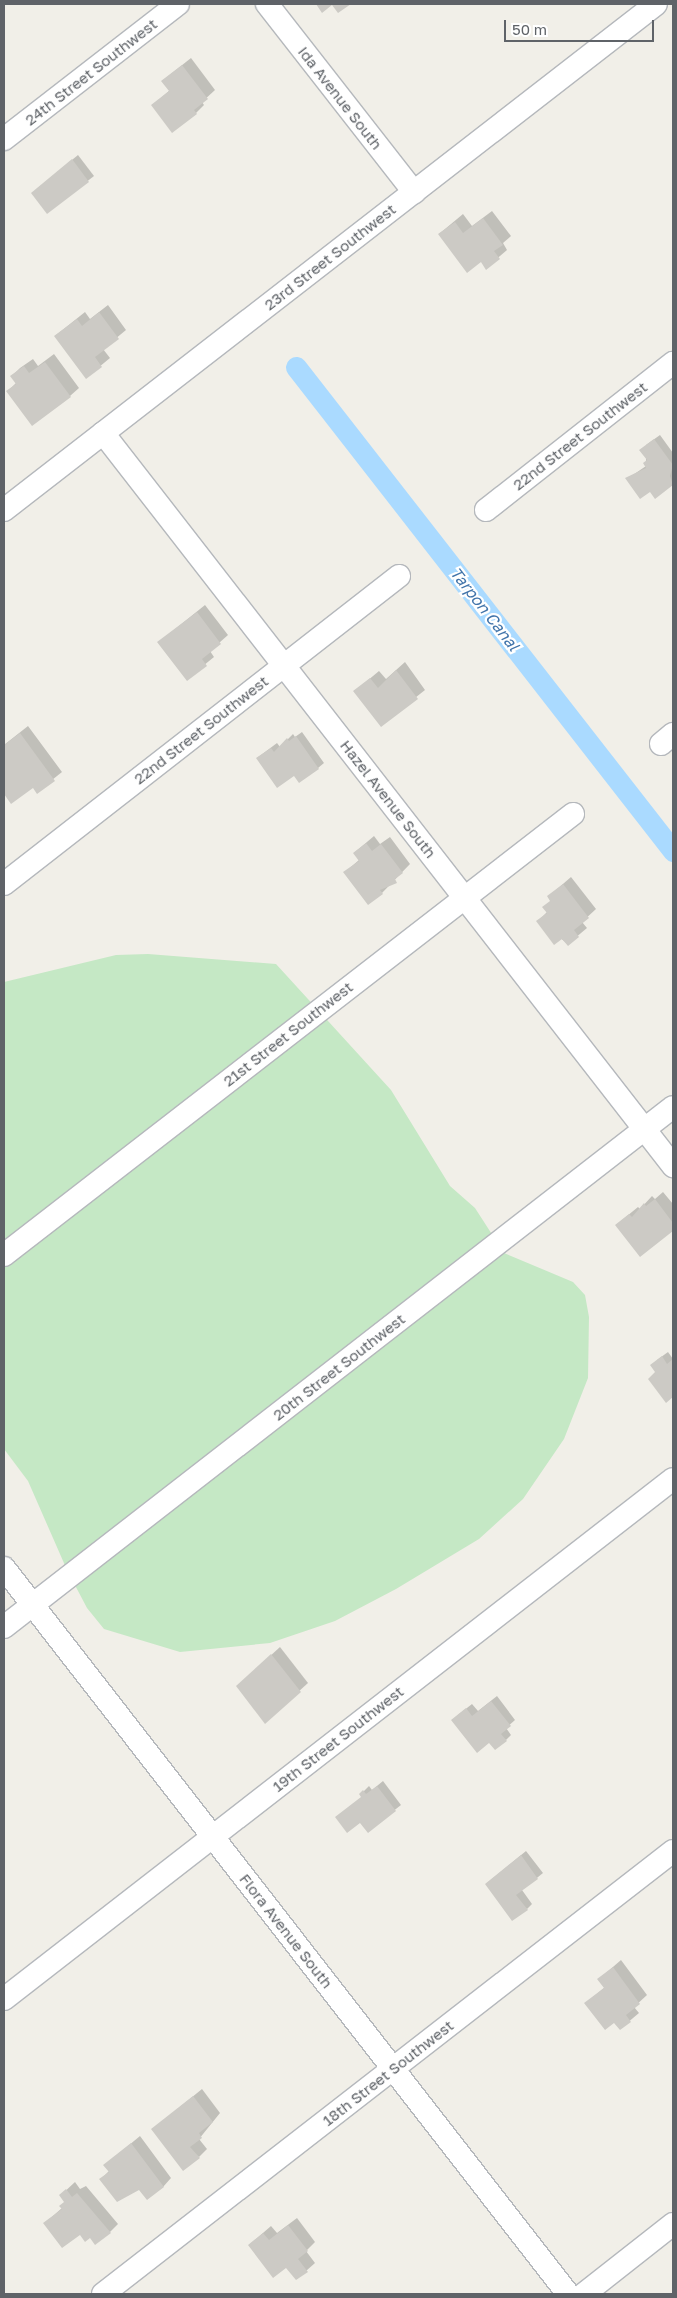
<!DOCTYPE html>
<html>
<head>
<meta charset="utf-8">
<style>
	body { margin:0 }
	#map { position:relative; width:677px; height:2298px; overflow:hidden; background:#f1efe8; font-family:"Golos Text",sans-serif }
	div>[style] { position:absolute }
	.green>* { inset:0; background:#c5e8c5 }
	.shadow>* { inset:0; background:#0003 }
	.canal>* { height:21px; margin:-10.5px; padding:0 10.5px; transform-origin:10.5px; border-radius:10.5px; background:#aadaff }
	.building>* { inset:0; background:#cccac5 }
	.roads { filter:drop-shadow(1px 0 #b5b8bc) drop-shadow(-1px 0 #b5b8bc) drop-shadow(0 1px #b5b8bc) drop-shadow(0 -1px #b5b8bc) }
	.minor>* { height:22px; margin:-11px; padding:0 11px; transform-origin:11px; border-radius:11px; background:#fff }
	span { translate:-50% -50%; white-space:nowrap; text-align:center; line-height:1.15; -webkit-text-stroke:4.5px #fff; paint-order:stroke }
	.street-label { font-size:15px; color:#5f6368 }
	.water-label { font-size:16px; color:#4174aa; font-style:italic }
	.frame { position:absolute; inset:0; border:5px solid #5f6368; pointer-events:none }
	.scale { position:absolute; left:504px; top:20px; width:150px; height:22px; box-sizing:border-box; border:2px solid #5f6368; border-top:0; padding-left:6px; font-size:15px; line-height:18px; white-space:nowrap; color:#5f6368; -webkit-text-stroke:4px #fff; paint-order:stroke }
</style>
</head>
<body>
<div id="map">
	<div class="green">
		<div style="clip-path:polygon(148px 954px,276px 964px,391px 1090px,450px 1186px,475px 1208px,504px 1253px,573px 1282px,585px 1295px,589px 1317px,588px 1378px,564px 1439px,523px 1499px,479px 1539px,396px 1589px,335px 1621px,270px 1643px,180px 1652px,104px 1629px,87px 1608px,67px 1570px,28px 1481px,4px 1449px,4px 982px,116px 955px)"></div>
	</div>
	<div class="shadow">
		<div style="clip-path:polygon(191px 58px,215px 90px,202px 102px,204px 105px,196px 113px,153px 105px,170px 90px,162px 81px)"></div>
		<div style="clip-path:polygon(78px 155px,94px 176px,48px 212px,38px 188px)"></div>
		<div style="clip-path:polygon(492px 211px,511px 236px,503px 243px,507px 250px,486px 268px,481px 261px,439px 234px,463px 214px,472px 226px)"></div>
		<div style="clip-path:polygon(108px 305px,126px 330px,103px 349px,110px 358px,87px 377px,55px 336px,85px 312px,90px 319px)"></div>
		<div style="clip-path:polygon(54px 354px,79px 388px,70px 396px,8px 391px,16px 383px,12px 376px,20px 368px,33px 359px,38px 366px)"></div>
		<div style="clip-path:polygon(660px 435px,673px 453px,673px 484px,655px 497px,650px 490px,627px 479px,646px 466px,646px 445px)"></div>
		<div style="clip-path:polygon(205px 605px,228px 635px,210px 651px,214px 657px,187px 679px,159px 642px)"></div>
		<div style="clip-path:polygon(405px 662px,425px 690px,381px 725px,355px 691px,379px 671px,386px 679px)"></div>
		<div style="clip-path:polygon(28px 726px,62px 772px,37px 792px,33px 786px,12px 802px,4px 792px,4px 745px)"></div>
		<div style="clip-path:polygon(302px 732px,324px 763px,318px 768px,294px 774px,257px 758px,277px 743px,280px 747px,293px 734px,295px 737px)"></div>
		<div style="clip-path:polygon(374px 836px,380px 844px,390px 837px,410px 864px,382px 893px,345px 872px,359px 860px,354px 853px)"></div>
		<div style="clip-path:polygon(571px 877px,596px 909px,582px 922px,587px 928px,568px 944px,538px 921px,547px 912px,551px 900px,549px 896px)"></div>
		<div style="clip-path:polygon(663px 1192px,673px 1204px,673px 1229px,640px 1256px,616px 1225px,638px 1207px,640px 1209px,652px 1196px,655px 1199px)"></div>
		<div style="clip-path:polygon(668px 1352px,673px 1359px,673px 1395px,666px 1401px,657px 1372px,657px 1360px)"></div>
		<div style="clip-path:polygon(280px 1647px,308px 1683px,265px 1722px,246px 1678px)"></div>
		<div style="clip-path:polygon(497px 1696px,515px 1720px,506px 1728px,511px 1735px,506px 1740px,458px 1715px,472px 1704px,478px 1711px)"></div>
		<div style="clip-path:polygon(383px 1781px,401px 1805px,368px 1831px,361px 1794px,369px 1786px,372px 1790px)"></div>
		<div style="clip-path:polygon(526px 1851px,543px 1873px,522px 1890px,532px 1904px,527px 1909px,486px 1884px)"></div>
		<div style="clip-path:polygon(621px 1960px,647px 1995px,634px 2007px,639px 2013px,620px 2029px,614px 2021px,586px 2003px,605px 1987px,599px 1979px)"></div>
		<div style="clip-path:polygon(202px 2089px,220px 2113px,199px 2139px,207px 2149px,199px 2157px,153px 2129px)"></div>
		<div style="clip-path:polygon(140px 2136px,171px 2178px,163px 2187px,139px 2188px,101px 2179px,109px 2171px,105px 2165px)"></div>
		<div style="clip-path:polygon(75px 2182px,80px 2189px,86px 2186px,118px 2224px,110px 2232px,91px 2236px,45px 2223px,62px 2208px,65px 2201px,61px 2195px)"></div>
		<div style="clip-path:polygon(297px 2218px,315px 2242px,306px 2251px,315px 2263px,297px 2279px,287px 2266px,249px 2245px,271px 2226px,277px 2233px)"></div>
	</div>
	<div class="canal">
		<div style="left:296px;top:367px;width:614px;rotate:52.08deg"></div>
	</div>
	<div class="building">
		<div style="clip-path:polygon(316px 4px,351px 4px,338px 13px,332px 5px,322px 13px)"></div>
		<div style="clip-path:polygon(182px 65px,208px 99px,194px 110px,197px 114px,172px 133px,151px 105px,169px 91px,161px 81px)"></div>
		<div style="clip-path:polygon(72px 159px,89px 182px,47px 214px,31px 193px)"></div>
		<div style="clip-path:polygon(483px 218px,503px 245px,494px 251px,500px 259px,486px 270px,481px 262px,467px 273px,438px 234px,455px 222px,463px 233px)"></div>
		<div style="clip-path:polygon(99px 312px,119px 339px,95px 357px,102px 367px,86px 379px,54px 336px,77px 319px,82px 326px)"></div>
		<div style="clip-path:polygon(45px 362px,71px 397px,32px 426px,6px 391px,16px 384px,10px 376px,24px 366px,29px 373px)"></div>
		<div style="clip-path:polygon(654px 439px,673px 465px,670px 476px,673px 485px,655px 499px,650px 492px,640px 499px,625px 478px,646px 468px,643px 463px,647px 460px,639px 450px)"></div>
		<div style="clip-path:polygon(197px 612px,221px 644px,202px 659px,207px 666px,187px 681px,157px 642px)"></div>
		<div style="clip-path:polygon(396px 670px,418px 699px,381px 727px,353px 691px,370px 678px,378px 688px)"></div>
		<div style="clip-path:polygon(20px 733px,55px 781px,37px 794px,33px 788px,11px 804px,4px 794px,4px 745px)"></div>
		<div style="clip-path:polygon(296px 736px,319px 769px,299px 783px,294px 776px,277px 788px,256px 758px,271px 748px,274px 752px,287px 738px,289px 741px)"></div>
		<div style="clip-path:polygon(366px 843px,372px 851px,381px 844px,403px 873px,395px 879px,397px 883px,380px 890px,383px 894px,368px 905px,343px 872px,359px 861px,353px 853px)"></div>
		<div style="clip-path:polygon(563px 884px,589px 918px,574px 930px,579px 937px,568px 946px,562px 939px,554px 945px,536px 921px,547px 913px,542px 907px,550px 901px,547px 896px)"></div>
		<div style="clip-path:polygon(655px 1199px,673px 1223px,673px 1231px,640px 1257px,615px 1225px,629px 1214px,632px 1217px,644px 1203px,646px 1206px)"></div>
		<div style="clip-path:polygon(662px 1356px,667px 1364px,673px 1359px,673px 1397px,666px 1403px,648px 1379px,655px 1372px,650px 1365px)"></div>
		<div style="clip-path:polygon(271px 1654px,301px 1692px,265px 1724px,236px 1686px)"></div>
		<div style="clip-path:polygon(491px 1701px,511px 1726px,501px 1734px,507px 1741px,495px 1750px,489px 1743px,477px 1753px,451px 1720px,466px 1708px,472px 1716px)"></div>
		<div style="clip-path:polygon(377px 1786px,396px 1811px,368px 1833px,360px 1823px,347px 1833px,335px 1817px,361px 1797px,359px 1794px,363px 1790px,366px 1794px)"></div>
		<div style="clip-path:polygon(521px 1855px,538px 1879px,516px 1895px,528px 1910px,512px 1921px,485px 1884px)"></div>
		<div style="clip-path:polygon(613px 1967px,640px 2004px,626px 2015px,631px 2022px,620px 2030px,614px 2023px,605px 2030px,584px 2003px,604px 1988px,597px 1979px)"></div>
		<div style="clip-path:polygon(193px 2096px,213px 2122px,199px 2133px,202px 2138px,190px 2147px,200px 2158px,183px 2171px,151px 2129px)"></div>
		<div style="clip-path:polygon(131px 2143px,164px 2187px,147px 2200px,139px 2190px,117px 2202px,99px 2179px,109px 2172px,103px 2165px)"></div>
		<div style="clip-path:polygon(66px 2189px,72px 2197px,77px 2193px,111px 2233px,95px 2245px,90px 2238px,85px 2242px,80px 2235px,62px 2248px,43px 2223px,62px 2209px,59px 2206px,64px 2202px,59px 2195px)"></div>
		<div style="clip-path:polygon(288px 2225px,308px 2251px,298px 2259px,308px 2272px,296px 2280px,286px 2268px,273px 2278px,248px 2245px,263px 2233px,269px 2240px)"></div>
	</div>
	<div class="roads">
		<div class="minor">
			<div style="left:267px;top:4px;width:239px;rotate:52deg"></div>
			<div style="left:4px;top:139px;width:220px;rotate:-37.8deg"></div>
			<div style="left:103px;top:433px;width:929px;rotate:52.13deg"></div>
			<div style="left:4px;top:510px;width:825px;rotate:-37.81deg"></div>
			<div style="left:486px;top:510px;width:238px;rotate:-38.2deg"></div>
			<div style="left:661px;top:744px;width:16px;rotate:-40deg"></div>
			<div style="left:4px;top:884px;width:501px;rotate:-37.95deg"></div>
			<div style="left:4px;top:1255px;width:720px;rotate:-37.78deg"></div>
			<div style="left:4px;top:1568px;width:919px;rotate:52.16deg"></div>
			<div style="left:4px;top:1627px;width:847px;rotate:-37.86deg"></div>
			<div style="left:4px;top:1999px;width:847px;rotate:-37.86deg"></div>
			<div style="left:103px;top:2294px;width:722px;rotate:-37.85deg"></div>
			<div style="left:584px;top:2294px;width:113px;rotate:-38.2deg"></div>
		</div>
	</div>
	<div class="street-label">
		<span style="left:91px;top:72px;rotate:-38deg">24th Street Southwest</span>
		<span style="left:340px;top:98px;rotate:52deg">Ida Avenue South</span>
		<span style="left:330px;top:257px;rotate:-38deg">23rd Street Southwest</span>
		<span style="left:580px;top:436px;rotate:-38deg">22nd Street Southwest</span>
		<span style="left:201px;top:730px;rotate:-38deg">22nd Street Southwest</span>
		<span style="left:388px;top:799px;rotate:52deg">Hazel Avenue South</span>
		<span style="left:288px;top:1034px;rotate:-38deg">21st Street Southwest</span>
		<span style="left:339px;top:1367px;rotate:-38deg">20th Street Southwest</span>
		<span style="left:338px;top:1739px;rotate:-38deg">19th Street Southwest</span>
		<span style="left:286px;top:1931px;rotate:52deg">Flora Avenue South</span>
		<span style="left:388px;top:2073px;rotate:-38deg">18th Street Southwest</span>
	</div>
	<div class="water-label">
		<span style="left:485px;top:609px;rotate:52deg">Tarpon Canal</span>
	</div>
	<div class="frame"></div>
	<div class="scale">50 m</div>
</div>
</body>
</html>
